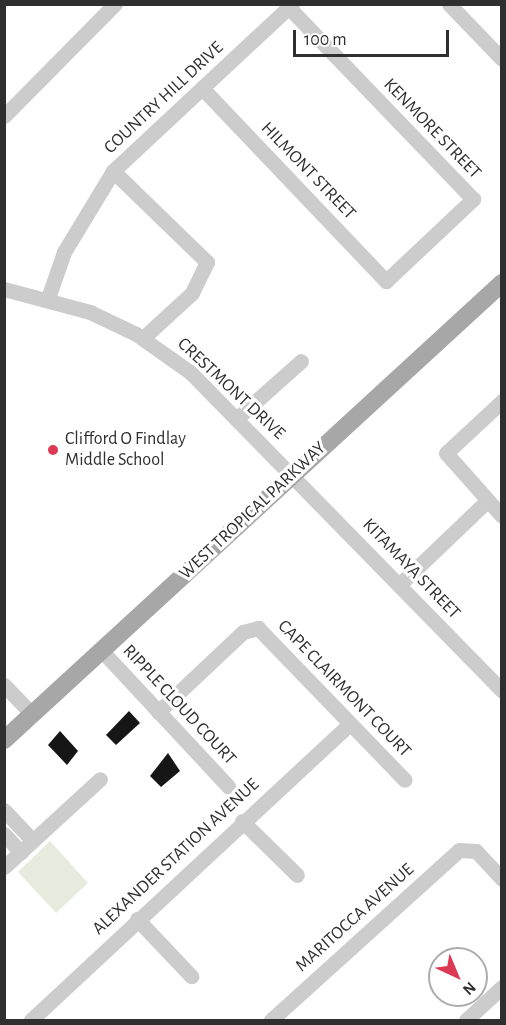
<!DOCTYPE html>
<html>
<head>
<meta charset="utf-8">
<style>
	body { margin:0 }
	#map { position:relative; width:506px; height:1025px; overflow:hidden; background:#fff; font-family:"Alegreya Sans",sans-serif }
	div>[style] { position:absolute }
	.green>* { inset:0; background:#e6ebdd }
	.building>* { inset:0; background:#161616 }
	.minor>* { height:15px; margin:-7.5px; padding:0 7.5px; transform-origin:7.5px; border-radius:7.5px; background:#ccc }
	.major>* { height:18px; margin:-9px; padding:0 9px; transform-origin:9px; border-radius:9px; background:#a7a7a7 }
	.dots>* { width:16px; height:16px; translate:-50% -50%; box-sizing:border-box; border:3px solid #fff; border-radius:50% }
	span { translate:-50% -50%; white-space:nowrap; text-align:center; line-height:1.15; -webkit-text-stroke:6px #fff; paint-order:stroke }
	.street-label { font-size:18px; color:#2f2f2f }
	.poi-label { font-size:18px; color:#2f2f2f }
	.left { translate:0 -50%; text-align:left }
	.frame { position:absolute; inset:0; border:6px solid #2f2f2f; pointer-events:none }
	.north { position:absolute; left:428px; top:947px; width:60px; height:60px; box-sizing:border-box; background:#fff; border:2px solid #acacac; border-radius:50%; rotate:136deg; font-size:16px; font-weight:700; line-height:24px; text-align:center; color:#2f2f2f }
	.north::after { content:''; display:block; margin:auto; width:21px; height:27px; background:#dd3954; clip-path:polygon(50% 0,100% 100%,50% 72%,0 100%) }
	.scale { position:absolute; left:293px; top:30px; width:156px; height:27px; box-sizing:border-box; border:3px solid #2f2f2f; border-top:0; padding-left:8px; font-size:18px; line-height:21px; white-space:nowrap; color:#2f2f2f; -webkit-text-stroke:4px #fff; paint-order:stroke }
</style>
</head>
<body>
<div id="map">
	<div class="green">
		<div style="clip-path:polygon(50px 841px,88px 883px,56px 913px,18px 872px)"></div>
	</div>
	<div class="building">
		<div style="clip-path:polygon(129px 711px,140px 723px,116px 745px,106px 735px)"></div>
		<div style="clip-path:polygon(60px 731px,78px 751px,67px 765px,48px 745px)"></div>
		<div style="clip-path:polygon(168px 753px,180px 771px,161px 787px,150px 776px)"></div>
	</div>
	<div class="minor">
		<div style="left:449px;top:4px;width:76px;rotate:46.1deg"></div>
		<div style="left:202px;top:88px;width:267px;rotate:46.4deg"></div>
		<div style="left:386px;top:281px;width:120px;rotate:-43.3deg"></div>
		<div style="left:473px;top:199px;width:265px;rotate:-133.9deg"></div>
		<div style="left:4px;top:116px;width:158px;rotate:-45.3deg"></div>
		<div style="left:113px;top:171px;width:131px;rotate:44.1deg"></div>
		<div style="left:207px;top:262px;width:34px;rotate:116deg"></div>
		<div style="left:192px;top:293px;width:67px;rotate:137.4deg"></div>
		<div style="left:4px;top:289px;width:89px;rotate:15deg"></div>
		<div style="left:90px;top:312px;width:51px;rotate:25.6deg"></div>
		<div style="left:136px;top:334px;width:67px;rotate:35.3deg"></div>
		<div style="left:191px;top:373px;width:445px;rotate:45.6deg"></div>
		<div style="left:48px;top:298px;width:49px;rotate:-70.8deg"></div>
		<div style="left:64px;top:252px;width:95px;rotate:-58.8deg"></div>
		<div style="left:113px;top:171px;width:245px;rotate:-43deg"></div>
		<div style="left:502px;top:401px;width:76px;rotate:137.1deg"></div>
		<div style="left:446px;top:453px;width:84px;rotate:48.4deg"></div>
		<div style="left:236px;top:419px;width:87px;rotate:-41.7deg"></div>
		<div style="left:399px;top:585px;width:122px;rotate:-43.7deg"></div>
		<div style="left:102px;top:651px;width:185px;rotate:47deg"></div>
		<div style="left:4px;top:685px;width:40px;rotate:46deg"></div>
		<div style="left:158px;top:712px;width:117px;rotate:-43.3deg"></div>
		<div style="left:243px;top:632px;width:16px;rotate:-15deg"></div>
		<div style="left:258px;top:628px;width:211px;rotate:46deg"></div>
		<div style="left:4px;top:810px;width:42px;rotate:46.9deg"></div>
		<div style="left:242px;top:821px;width:77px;rotate:44.5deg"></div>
		<div style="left:4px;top:834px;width:25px;rotate:47deg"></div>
		<div style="left:4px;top:867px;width:130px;rotate:-42.5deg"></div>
		<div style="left:137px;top:919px;width:79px;rotate:46.5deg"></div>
		<div style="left:31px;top:1020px;width:435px;rotate:-42.9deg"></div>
		<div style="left:271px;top:1020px;width:253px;rotate:-42.1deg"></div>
		<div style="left:459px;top:850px;width:17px;rotate:3deg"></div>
		<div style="left:476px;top:851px;width:38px;rotate:47deg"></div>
		<div style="left:466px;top:1020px;width:49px;rotate:-42.5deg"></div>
	</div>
	<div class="major">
		<div style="left:4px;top:740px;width:676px;rotate:-42.54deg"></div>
	</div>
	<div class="dots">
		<div style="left:53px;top:450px;background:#dd3954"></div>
	</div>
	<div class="street-label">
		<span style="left:164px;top:98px;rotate:-43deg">COUNTRY HILL DRIVE</span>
		<span style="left:432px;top:129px;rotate:46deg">KENMORE STREET</span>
		<span style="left:308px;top:171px;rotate:46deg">HILMONT STREET</span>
		<span style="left:231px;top:389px;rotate:43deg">CRESTMONT DRIVE</span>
		<span style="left:253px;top:511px;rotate:-43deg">WEST TROPICAL PARKWAY</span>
		<span style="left:411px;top:569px;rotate:46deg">KITAMAYA STREET</span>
		<span style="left:344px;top:689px;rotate:46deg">CAPE CLAIRMONT COURT</span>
		<span style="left:179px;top:705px;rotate:47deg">RIPPLE CLOUD COURT</span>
		<span style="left:176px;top:857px;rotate:-43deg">ALEXANDER STATION AVENUE</span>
		<span style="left:355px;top:918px;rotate:-42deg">MARITOCCA AVENUE</span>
	</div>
	<div class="poi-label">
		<span class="left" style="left:65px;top:450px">Clifford O Findlay<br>Middle School</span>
	</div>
	<div class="frame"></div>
	<div class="north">N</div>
	<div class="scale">100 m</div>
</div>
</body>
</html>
